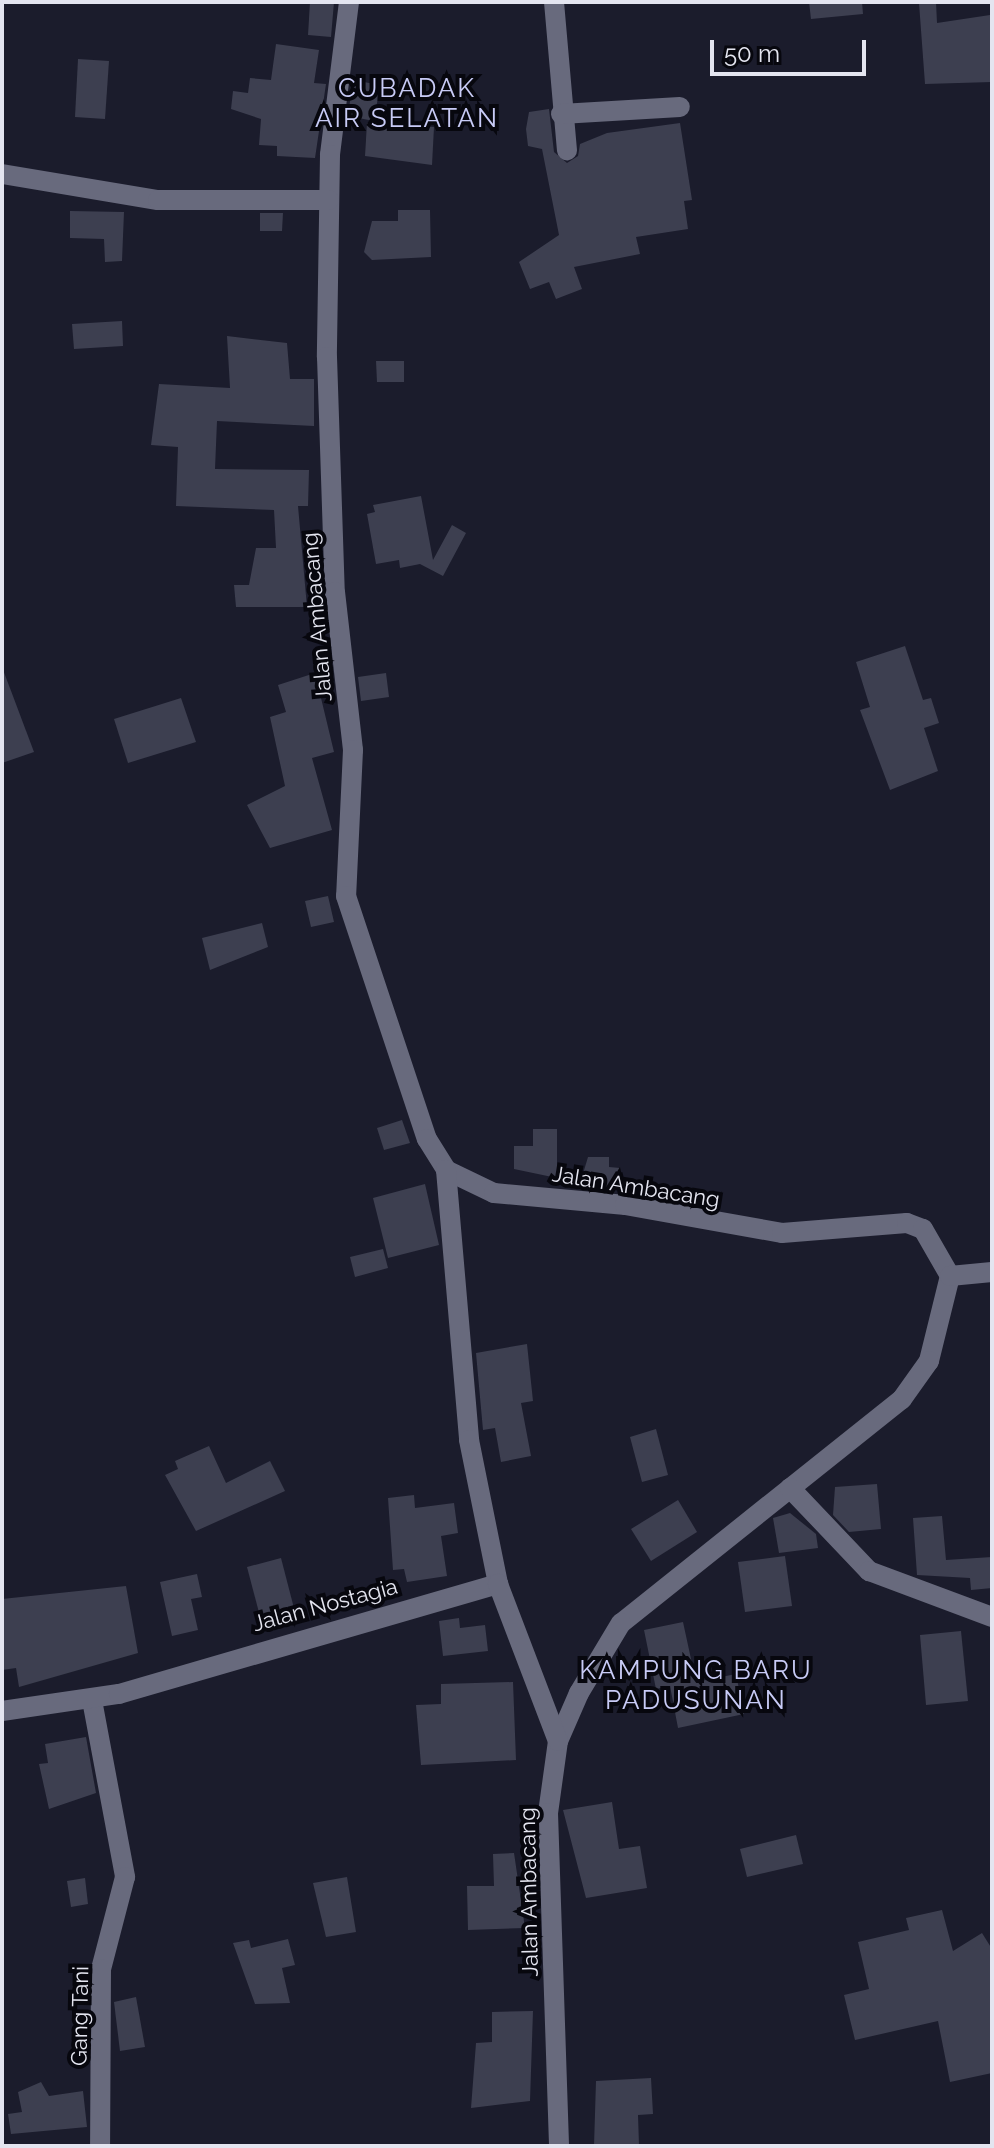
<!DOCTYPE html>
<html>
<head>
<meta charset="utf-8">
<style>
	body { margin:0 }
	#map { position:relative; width:994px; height:2148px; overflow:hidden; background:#1b1c2c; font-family:Raleway,sans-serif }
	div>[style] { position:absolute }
	.building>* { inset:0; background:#3d3f50 }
	.street>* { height:20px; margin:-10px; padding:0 10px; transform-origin:10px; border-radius:10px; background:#686a7d }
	span { translate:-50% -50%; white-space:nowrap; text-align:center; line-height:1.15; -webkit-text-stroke:8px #07070e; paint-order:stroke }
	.street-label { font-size:22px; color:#e4e5f0 }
	.quarter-label { font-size:26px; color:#c8cbf6; letter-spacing:2px }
	.frame { position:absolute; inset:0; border:4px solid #e4e5f0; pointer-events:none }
	.scale { position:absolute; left:710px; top:40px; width:156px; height:36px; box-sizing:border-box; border:4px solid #e4e5f0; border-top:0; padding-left:10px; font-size:24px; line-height:28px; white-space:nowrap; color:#e4e5f0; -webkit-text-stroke:6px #07070e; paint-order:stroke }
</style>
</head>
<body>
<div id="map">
	<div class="building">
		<div style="clip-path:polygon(310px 2px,334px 2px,331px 37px,308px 35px)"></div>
		<div style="clip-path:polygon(809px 2px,862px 2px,863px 14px,811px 19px)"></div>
		<div style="clip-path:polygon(936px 2px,937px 23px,990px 15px,992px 82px,925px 84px,919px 3px)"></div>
		<div style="clip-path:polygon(276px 44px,319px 50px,314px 83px,326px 84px,315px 158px,277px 156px,277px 146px,259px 145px,261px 119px,231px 109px,233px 91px,248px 93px,250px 78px,271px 80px)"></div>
		<div style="clip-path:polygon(78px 59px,109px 61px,105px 119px,75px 117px)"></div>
		<div style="clip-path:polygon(353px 80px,380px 85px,374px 121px,348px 116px)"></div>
		<div style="clip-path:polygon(549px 109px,554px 152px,567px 163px,578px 156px,580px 144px,607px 133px,680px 123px,692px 200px,684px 201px,688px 229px,636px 237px,640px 254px,574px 267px,582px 289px,556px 299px,549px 282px,530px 289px,519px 262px,559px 235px,542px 149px,528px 146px,526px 129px,529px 112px)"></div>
		<div style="clip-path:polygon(367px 123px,434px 127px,432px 165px,365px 156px)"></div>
		<div style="clip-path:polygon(398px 210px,430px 210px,431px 257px,372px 260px,364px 252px,372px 221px,398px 221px)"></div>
		<div style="clip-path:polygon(70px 211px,124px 212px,122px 261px,105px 262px,104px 239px,70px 238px)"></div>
		<div style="clip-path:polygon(260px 213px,283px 213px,282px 231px,260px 231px)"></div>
		<div style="clip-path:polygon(122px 321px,123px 346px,74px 349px,72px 324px)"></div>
		<div style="clip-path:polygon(227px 336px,287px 343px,290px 379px,314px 379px,314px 426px,217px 421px,215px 469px,309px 470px,308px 506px,298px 506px,307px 607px,236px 607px,234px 585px,249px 585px,256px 548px,276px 548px,274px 510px,176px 506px,178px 447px,151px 445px,159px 384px,230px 388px)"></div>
		<div style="clip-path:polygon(376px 361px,404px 361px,404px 382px,377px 382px)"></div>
		<div style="clip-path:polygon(421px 496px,433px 560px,452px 525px,466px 533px,443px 576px,420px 564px,400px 568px,399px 560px,376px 564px,367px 514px,375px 512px,373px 505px)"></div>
		<div style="clip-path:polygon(905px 646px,923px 700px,931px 698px,939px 723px,924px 728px,938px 771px,890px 790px,860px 710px,870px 707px,856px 662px)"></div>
		<div style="clip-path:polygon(2px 667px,34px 752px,2px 763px)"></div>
		<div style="clip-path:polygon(315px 673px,334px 752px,312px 758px,332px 830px,270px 848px,247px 805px,285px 786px,270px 717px,286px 712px,278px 685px)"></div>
		<div style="clip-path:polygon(386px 673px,389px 697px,361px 701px,358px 677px)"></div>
		<div style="clip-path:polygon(181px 698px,196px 742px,128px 763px,114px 719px)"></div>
		<div style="clip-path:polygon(328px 896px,334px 922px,311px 927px,305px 901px)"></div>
		<div style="clip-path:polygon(262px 923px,268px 947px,210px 970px,202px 938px)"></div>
		<div style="clip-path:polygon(402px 1120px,410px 1143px,384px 1150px,377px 1128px)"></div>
		<div style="clip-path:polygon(533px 1129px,557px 1129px,557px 1178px,514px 1169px,514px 1146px,533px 1146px)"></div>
		<div style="clip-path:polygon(588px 1157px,609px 1157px,609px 1167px,620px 1168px,620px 1188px,579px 1187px)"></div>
		<div style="clip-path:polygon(425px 1184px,439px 1245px,388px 1258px,373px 1198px)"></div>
		<div style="clip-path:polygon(383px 1249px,388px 1268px,355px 1277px,350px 1257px)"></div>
		<div style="clip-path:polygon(527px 1344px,533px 1401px,521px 1403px,531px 1456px,501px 1462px,495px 1428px,483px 1430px,476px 1353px)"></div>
		<div style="clip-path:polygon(656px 1429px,668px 1475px,642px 1482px,630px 1437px)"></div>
		<div style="clip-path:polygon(209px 1446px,226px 1483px,270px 1461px,285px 1491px,196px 1531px,165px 1475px,178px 1469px,175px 1461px)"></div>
		<div style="clip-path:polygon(877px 1484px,881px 1529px,849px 1532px,833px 1515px,835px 1487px)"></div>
		<div style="clip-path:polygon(414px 1495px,415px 1508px,454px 1503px,458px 1533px,441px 1536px,447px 1576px,407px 1582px,404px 1569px,393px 1570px,388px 1498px)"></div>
		<div style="clip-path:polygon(678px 1500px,697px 1532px,651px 1561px,631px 1529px)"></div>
		<div style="clip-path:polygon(790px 1513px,816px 1534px,818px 1548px,779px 1553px,773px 1518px)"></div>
		<div style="clip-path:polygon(942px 1516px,946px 1560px,992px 1557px,992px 1588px,971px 1590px,970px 1578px,917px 1575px,913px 1518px)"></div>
		<div style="clip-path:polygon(785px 1556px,792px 1606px,745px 1612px,738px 1562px)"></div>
		<div style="clip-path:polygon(281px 1558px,296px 1616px,262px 1624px,247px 1567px)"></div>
		<div style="clip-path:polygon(197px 1574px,202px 1597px,191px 1599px,198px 1630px,172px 1636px,160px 1582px)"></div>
		<div style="clip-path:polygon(126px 1586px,138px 1653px,19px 1687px,16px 1668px,2px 1670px,2px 1599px)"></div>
		<div style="clip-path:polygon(459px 1618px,460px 1628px,485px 1625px,488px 1651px,443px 1656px,439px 1621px)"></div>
		<div style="clip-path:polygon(683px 1622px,696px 1682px,736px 1674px,744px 1714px,678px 1728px,670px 1686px,656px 1689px,644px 1630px)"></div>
		<div style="clip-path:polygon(961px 1631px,968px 1701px,926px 1705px,920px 1635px)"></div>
		<div style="clip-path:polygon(513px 1682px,516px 1760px,421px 1765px,416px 1705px,441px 1704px,441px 1684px)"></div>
		<div style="clip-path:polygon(86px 1737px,96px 1793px,49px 1809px,39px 1764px,48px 1763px,45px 1744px)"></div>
		<div style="clip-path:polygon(612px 1802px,619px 1849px,640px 1846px,647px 1888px,586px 1898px,563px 1810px)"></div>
		<div style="clip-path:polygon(796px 1835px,803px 1864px,747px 1877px,740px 1849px)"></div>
		<div style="clip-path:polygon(514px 1853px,525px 1928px,468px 1930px,467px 1886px,494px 1886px,493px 1854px)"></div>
		<div style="clip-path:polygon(347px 1877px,356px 1932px,326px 1937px,313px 1883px)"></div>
		<div style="clip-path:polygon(85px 1878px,88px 1904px,71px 1907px,67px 1881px)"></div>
		<div style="clip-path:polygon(942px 1910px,953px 1951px,982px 1933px,992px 1949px,992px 2073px,950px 2082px,938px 2021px,855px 2040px,844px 1995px,869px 1989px,858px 1942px,909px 1930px,906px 1918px)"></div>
		<div style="clip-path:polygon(288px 1939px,295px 1965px,282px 1968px,290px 2003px,255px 2004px,233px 1943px,249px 1940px,251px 1948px)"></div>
		<div style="clip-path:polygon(136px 1997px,145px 2047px,120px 2051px,114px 2002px)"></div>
		<div style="clip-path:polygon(533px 2011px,530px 2101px,471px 2108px,476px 2043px,492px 2042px,492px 2012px)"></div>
		<div style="clip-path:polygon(651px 2078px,653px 2114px,638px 2115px,639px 2145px,594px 2146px,596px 2081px)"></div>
		<div style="clip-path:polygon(41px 2082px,49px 2096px,83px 2091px,87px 2127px,11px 2134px,8px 2114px,22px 2112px,18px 2092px)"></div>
	</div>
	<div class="street">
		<div style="left:349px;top:2px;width:154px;rotate:97.1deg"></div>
		<div style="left:330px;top:155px;width:202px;rotate:90.9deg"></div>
		<div style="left:327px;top:357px;width:235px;rotate:88.1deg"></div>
		<div style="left:335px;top:592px;width:159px;rotate:83.5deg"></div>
		<div style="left:353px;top:750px;width:146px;rotate:92.7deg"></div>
		<div style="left:346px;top:896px;width:256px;rotate:71.6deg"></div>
		<div style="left:427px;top:1139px;width:36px;rotate:58deg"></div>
		<div style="left:446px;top:1170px;width:53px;rotate:25.6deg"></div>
		<div style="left:494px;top:1193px;width:132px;rotate:5.2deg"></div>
		<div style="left:625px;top:1205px;width:159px;rotate:10.1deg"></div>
		<div style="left:782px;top:1233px;width:125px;rotate:-4.6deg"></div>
		<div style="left:907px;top:1223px;width:17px;rotate:21deg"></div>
		<div style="left:923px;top:1229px;width:54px;rotate:60.1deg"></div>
		<div style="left:950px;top:1276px;width:88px;rotate:103.9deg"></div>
		<div style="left:929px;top:1361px;width:47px;rotate:125.4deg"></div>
		<div style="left:902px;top:1399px;width:359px;rotate:141.4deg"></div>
		<div style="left:621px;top:1623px;width:82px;rotate:121deg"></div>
		<div style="left:579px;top:1693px;width:52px;rotate:113.6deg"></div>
		<div style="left:558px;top:1741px;width:73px;rotate:97.9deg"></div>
		<div style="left:548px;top:1813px;width:333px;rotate:88.1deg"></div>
		<div style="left:554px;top:2px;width:149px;rotate:85deg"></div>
		<div style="left:561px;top:114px;width:119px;rotate:-3.4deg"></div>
		<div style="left:2px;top:174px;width:158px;rotate:9.5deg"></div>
		<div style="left:158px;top:200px;width:171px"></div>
		<div style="left:446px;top:1170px;width:271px;rotate:85.1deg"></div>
		<div style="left:469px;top:1440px;width:147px;rotate:78.6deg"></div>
		<div style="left:950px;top:1276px;width:42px;rotate:-5.4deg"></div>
		<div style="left:790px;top:1488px;width:115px;rotate:46.4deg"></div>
		<div style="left:869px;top:1571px;width:131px;rotate:20.5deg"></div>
		<div style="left:92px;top:1700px;width:180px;rotate:79.4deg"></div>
		<div style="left:125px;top:1877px;width:95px;rotate:104.6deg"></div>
		<div style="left:101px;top:1969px;width:177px;rotate:90.3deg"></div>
		<div style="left:2px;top:1711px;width:118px;rotate:-8.3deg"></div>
		<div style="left:119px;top:1694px;width:395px;rotate:-16.2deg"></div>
		<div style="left:498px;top:1584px;width:168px;rotate:69.1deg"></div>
	</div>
	<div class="street-label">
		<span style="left:317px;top:617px;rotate:-95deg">Jalan Ambacang</span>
		<span style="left:636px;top:1187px;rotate:9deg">Jalan Ambacang</span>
		<span style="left:325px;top:1605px;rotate:-15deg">Jalan Nostagia</span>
		<span style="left:529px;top:1892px;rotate:-91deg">Jalan Ambacang</span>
		<span style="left:80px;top:2016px;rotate:-89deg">Gang Tani</span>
	</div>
	<div class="quarter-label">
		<span style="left:407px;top:104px">CUBADAK<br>AIR SELATAN</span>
		<span style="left:696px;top:1686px">KAMPUNG BARU<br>PADUSUNAN</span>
	</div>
	<div class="frame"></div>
	<div class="scale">50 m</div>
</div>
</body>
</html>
